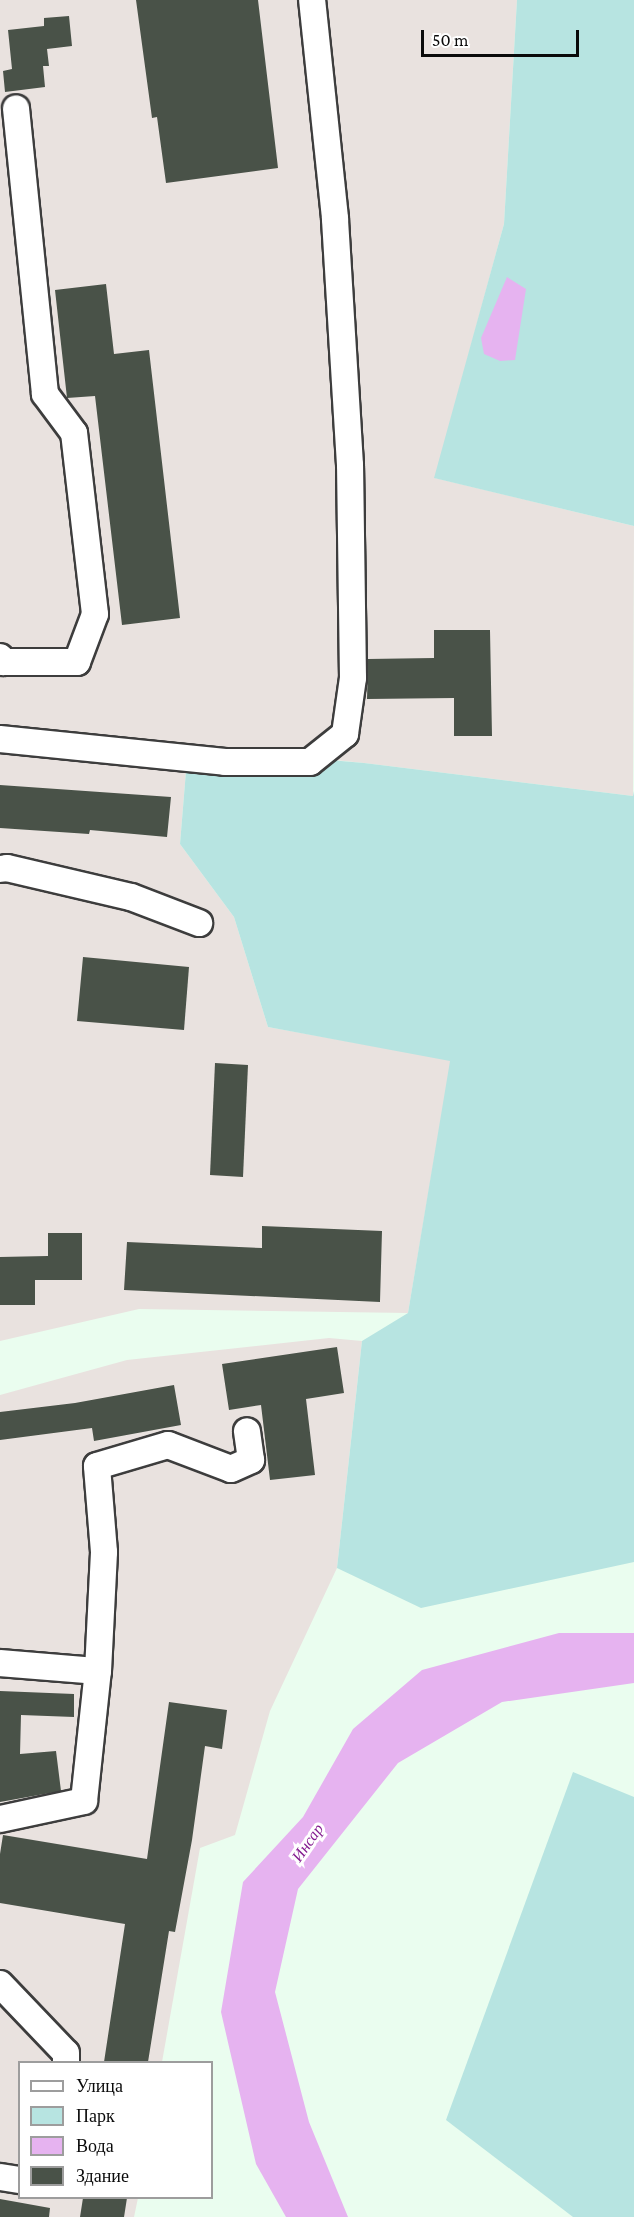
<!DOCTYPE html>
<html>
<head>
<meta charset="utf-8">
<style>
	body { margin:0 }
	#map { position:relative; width:634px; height:2217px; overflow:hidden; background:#eafdef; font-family:"Crimson Pro",serif }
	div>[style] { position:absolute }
	.industrial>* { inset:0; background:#e9e2df }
	.green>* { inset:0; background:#b7e4e1 }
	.water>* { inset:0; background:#e6b3f0 }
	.building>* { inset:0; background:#495248 }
	.roads { filter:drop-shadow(2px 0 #3d3d3d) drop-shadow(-2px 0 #3d3d3d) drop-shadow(0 2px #3d3d3d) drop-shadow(0 -2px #3d3d3d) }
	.minor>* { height:26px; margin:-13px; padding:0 13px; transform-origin:13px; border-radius:13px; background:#fff }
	span { translate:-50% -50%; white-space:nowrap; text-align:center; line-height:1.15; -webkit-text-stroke:6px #fff; paint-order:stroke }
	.water-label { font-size:16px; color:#851f91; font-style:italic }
	.legend { position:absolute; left:18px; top:2061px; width:195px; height:138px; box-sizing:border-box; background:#fff; border:2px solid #9d9d9d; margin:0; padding:8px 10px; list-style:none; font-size:18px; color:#0a0a0a }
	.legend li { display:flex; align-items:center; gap:12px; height:30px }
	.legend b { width:30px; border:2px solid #9d9d9d }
	.scale { position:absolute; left:421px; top:30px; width:158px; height:27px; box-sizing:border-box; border:3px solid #0a0a0a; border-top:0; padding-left:8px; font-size:18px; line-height:21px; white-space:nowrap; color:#0a0a0a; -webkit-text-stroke:4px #fff; paint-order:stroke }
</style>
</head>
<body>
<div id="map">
	<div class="industrial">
		<div style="clip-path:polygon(0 0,517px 0,504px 224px,435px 478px,634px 526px,633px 796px,364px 763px,0 727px)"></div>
		<div style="clip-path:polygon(0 752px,186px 771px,180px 844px,234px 917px,268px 1027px,451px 1060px,408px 1313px,139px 1309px,0 1341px)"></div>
		<div style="clip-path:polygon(329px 1338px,362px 1341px,337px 1568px,270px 1711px,235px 1835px,200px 1848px,162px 2062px,20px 2062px,20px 2198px,138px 2198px,134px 2217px,0 2217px,0 1395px,127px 1360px)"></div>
	</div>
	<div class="green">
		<div style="clip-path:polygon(517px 0,634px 0,634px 526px,434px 478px,504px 224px)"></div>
		<div style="clip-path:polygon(192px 748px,364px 763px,633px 796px,634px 791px,634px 1562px,421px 1608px,337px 1568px,362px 1341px,408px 1313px,450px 1061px,268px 1027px,234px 917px,180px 844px,186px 771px)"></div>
		<div style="clip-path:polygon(573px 1772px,634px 1797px,634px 2217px,573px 2217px,446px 2120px)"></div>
	</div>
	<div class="water">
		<div style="clip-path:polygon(507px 277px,526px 289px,515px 360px,500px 361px,484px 354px,481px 338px)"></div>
		<div style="clip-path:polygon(559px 1633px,634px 1633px,634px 1683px,502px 1702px,398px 1763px,298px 1889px,275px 1992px,309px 2122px,348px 2217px,286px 2217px,256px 2164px,221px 2012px,243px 1882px,303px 1817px,353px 1729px,422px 1670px)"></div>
	</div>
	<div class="building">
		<div style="clip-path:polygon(136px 0,258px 0,278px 168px,166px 183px,157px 117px,152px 118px)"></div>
		<div style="clip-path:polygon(69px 16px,72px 46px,47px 49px,49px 66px,43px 66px,45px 87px,5px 92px,3px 71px,12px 69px,8px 30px,44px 26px,44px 18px)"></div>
		<div style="clip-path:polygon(106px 284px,114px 354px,149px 350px,180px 618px,122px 625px,95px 396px,67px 398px,55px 290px)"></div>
		<div style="clip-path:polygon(434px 630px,490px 630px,492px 736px,454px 736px,454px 698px,367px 699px,368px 659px,434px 658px)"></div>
		<div style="clip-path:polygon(0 785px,171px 797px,167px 837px,90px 830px,89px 834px,0 828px)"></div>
		<div style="clip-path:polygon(83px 957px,189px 967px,184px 1030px,77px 1021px)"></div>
		<div style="clip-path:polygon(215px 1063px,248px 1065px,243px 1177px,210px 1175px)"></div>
		<div style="clip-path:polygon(262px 1226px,382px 1231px,380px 1302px,124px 1290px,127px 1242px,262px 1248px)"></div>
		<div style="clip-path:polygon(48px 1233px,82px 1233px,82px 1280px,35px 1280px,35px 1305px,0 1305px,0 1257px,48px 1256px)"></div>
		<div style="clip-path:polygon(337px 1347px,344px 1393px,306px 1399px,315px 1475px,270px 1480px,261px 1405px,229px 1410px,222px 1364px)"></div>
		<div style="clip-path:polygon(174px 1385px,181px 1425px,94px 1441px,92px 1428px,0 1440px,0 1412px,75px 1403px)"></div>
		<div style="clip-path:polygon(0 1691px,74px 1694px,74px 1717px,21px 1715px,20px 1754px,56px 1751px,61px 1791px,0 1802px)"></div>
		<div style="clip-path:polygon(169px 1702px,227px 1710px,222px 1749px,205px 1746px,192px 1840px,175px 1932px,169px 1931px,148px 2062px,104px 2062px,125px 1924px,0 1903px,0 1854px,3px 1835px,147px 1859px)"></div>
		<div style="clip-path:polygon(83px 2198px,127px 2198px,124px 2217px,80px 2217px)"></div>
		<div style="clip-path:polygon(0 2199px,50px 2208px,49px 2217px,0 2217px)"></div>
	</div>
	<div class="roads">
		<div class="minor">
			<div style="left:0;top:657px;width:6px;rotate:59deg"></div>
			<div style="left:3px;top:662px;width:74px"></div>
			<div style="left:77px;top:662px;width:51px;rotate:-69.4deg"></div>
			<div style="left:95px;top:614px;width:182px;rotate:-96.6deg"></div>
			<div style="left:74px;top:433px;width:49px;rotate:-126.6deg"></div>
			<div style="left:45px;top:394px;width:287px;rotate:-95.8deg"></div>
			<div style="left:0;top:739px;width:226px;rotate:5.8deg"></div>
			<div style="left:225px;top:762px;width:85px"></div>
			<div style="left:310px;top:762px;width:45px;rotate:-38.7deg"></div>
			<div style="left:345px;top:734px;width:57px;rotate:-81.9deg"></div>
			<div style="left:353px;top:678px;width:213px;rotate:-90.8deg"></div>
			<div style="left:350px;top:465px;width:247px;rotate:-93.5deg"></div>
			<div style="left:335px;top:218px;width:219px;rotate:-96deg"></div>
			<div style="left:0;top:869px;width:7px;rotate:-8deg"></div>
			<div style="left:7px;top:868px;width:127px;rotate:13.2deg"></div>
			<div style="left:131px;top:897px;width:73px;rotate:20.9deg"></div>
			<div style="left:0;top:1663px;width:98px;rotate:4.7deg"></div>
			<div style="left:0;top:1819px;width:86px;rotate:-12.1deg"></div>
			<div style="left:84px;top:1801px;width:131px;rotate:-83.9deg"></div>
			<div style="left:98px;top:1671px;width:119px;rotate:-87.1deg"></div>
			<div style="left:104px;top:1552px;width:86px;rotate:-94.7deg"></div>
			<div style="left:97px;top:1466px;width:74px;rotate:-16.5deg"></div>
			<div style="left:168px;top:1445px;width:67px;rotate:20.9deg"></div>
			<div style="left:231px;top:1469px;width:22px;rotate:-24deg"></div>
			<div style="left:251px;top:1460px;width:29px;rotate:-98deg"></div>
			<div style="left:0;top:1984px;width:95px;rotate:46.3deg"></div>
			<div style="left:66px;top:2053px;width:9px;rotate:90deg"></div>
			<div style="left:0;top:2177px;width:20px;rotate:9deg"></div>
		</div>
	</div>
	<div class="water-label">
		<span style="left:308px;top:1843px;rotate:-55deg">Инсар</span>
	</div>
	<ul class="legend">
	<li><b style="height:8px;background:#fff"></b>Улица</li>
	<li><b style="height:16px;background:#b7e4e1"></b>Парк</li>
	<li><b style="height:16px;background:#e6b3f0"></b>Вода</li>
	<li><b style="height:16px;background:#495248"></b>Здание</li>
	</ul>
	<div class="scale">50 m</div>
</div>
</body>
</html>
